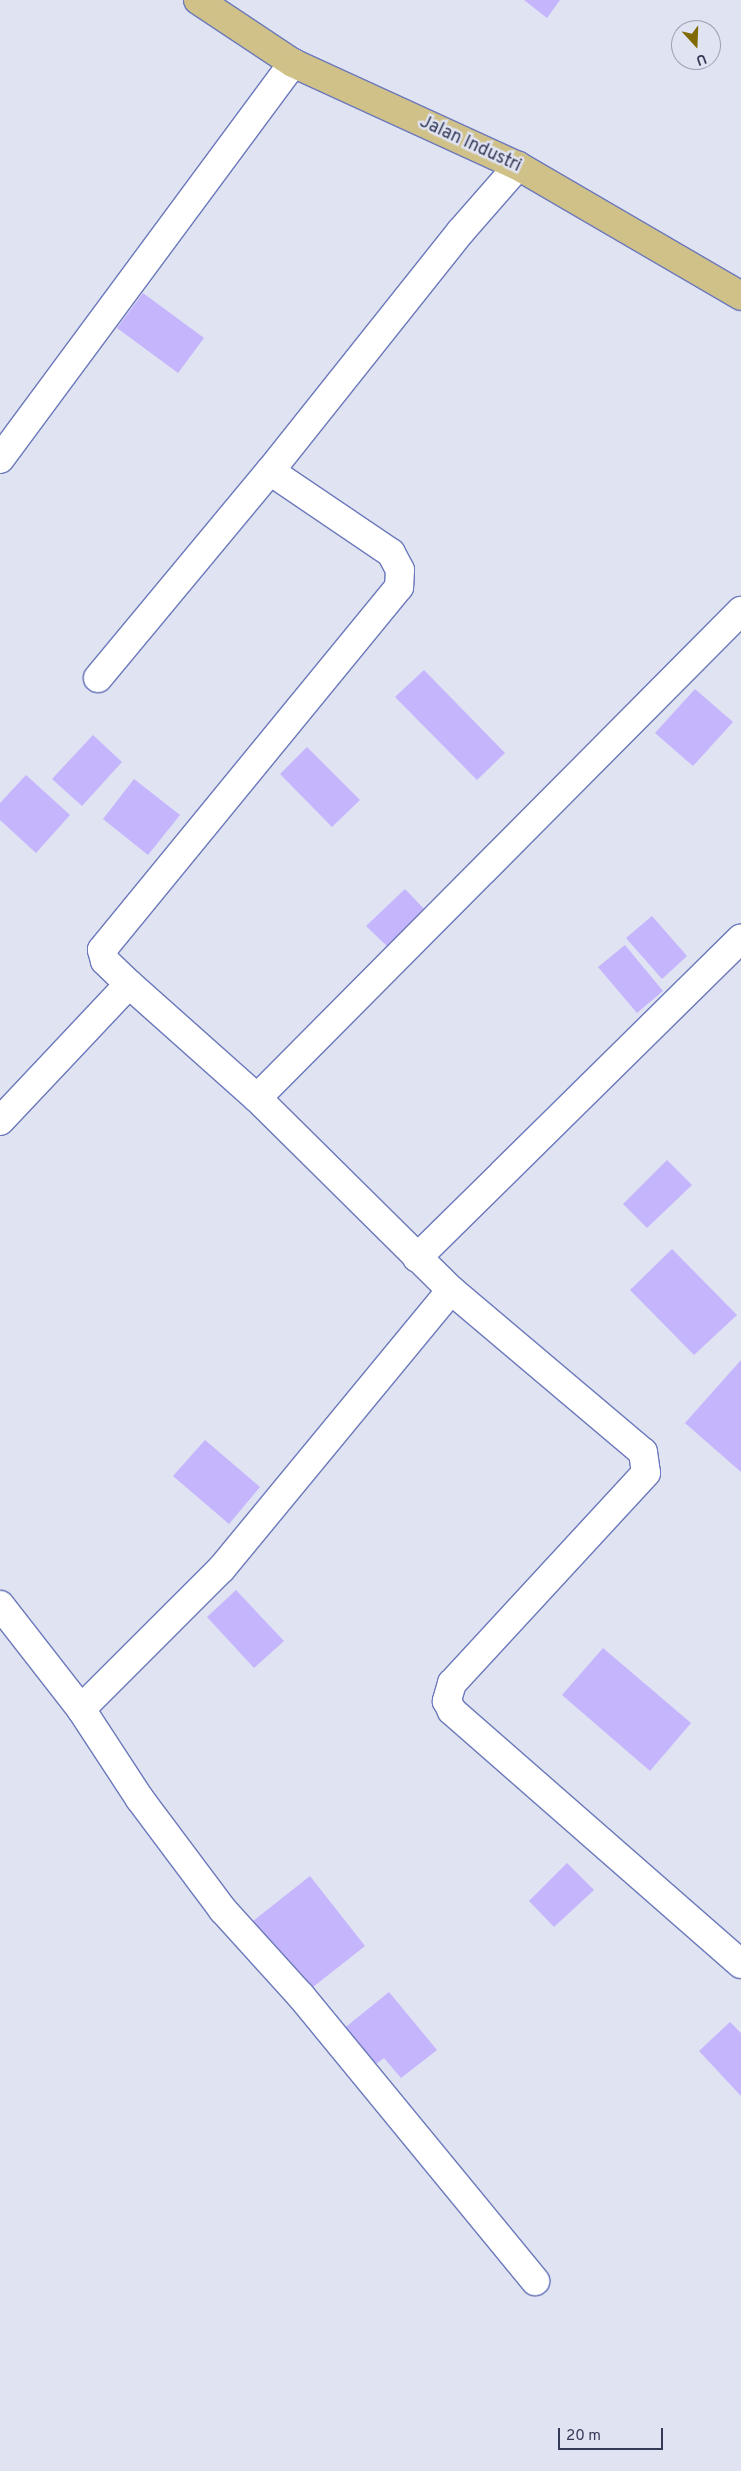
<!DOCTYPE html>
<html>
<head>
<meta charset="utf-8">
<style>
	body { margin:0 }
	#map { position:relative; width:741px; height:2471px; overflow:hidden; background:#e0e3f2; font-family:Overpass,sans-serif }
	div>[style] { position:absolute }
	.building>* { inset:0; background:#c5b5fd }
	.roads { filter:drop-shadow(1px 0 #6c79bb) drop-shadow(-1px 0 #6c79bb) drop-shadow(0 1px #6c79bb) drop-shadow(0 -1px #6c79bb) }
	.minor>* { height:28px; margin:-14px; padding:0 14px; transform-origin:14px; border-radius:14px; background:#fff }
	.major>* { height:28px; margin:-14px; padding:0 14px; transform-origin:14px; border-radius:14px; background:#d0c189 }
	span { translate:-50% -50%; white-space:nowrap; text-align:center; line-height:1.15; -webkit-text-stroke:5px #e0e3f2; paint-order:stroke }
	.street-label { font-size:18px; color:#353b57 }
	.north { position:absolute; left:671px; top:20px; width:50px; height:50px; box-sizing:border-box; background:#e0e3f2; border:1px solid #9ca0b4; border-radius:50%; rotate:160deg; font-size:14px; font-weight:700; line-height:20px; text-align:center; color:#353b57 }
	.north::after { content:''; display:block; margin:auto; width:18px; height:22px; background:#816a03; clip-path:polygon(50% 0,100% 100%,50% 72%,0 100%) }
	.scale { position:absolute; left:558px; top:2428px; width:105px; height:22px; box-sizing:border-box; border:2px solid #353b57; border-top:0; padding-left:6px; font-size:15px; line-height:18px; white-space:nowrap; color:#353b57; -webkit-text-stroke:4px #e0e3f2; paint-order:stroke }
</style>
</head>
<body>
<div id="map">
	<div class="building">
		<div style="clip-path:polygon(524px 0,560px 0,547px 18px)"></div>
		<div style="clip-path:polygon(143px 293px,204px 338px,178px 373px,117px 328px)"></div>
		<div style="clip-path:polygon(424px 670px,505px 753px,477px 780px,395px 697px)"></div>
		<div style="clip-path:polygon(695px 689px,733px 722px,693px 766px,655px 733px)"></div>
		<div style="clip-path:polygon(93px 735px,122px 762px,82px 806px,52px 779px)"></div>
		<div style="clip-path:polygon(307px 747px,360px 800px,332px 827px,280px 774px)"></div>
		<div style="clip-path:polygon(26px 775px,70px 815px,36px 853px,0 820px,0 803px)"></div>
		<div style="clip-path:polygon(134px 779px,180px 815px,148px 855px,103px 819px)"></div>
		<div style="clip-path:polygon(405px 889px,428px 913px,390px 949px,366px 926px)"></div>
		<div style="clip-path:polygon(652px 916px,687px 956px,662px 979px,626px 938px)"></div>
		<div style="clip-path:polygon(625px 945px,663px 991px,637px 1013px,598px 967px)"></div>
		<div style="clip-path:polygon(667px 1160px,692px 1185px,647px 1228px,623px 1204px)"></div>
		<div style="clip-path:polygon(672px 1249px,737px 1315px,694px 1355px,630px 1290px)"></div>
		<div style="clip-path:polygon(741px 1360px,741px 1472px,685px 1423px)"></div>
		<div style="clip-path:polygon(205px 1440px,260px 1487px,229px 1524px,173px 1476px)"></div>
		<div style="clip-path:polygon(236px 1590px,284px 1641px,254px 1668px,207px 1617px)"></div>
		<div style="clip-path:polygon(603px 1648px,691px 1723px,650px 1771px,562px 1695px)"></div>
		<div style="clip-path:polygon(567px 1863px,594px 1890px,554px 1927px,529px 1901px)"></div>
		<div style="clip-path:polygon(310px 1876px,365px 1946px,308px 1991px,253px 1921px)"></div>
		<div style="clip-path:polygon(389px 1992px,437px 2050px,401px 2078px,384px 2058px,372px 2067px,342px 2030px)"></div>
		<div style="clip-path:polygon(730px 2022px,741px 2033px,741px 2096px,699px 2051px)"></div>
	</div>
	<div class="roads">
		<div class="minor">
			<div style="left:518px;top:166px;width:86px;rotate:131.2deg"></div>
			<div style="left:461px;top:231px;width:307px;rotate:128.5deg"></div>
			<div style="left:270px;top:471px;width:146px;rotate:34.1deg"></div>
			<div style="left:391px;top:553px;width:19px;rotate:62deg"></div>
			<div style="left:400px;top:570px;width:17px;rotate:93deg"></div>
			<div style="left:399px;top:587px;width:469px;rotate:129.3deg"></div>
			<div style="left:102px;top:950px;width:11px;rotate:75deg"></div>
			<div style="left:105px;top:961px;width:33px;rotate:44deg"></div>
			<div style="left:129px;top:984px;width:171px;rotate:41.7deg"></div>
			<div style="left:257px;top:1098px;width:273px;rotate:44.7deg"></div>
			<div style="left:451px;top:1290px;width:251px;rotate:40.2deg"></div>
			<div style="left:643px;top:1452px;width:21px;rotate:82deg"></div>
			<div style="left:646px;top:1473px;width:286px;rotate:132.7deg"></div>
			<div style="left:452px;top:1683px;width:19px;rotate:106deg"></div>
			<div style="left:447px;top:1701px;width:11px;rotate:63deg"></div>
			<div style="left:452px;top:1711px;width:384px;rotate:41.2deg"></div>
			<div style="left:0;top:459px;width:493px;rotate:-53.5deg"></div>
			<div style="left:98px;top:678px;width:269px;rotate:-50.3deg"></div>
			<div style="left:257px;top:1098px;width:687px;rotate:-45.18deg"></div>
			<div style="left:0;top:1121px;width:188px;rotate:-46.7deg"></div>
			<div style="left:417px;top:1258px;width:455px;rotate:-44.6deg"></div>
			<div style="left:0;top:1605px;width:132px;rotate:52.1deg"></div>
			<div style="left:81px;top:1709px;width:108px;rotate:56.8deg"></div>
			<div style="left:140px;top:1799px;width:139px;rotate:53.2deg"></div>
			<div style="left:223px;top:1910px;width:116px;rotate:47.8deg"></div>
			<div style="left:301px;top:1996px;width:369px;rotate:50.6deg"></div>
			<div style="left:81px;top:1709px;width:199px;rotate:-45deg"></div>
			<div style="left:222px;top:1568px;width:360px;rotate:-50.5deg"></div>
		</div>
		<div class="major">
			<div style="left:198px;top:0;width:114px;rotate:33.6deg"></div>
			<div style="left:293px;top:63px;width:247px;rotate:24.6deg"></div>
			<div style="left:518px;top:166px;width:258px;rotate:30.2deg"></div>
		</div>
	</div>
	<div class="street-label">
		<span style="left:470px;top:145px;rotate:25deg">Jalan Industri</span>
	</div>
	<div class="north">U</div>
	<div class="scale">20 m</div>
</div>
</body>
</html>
